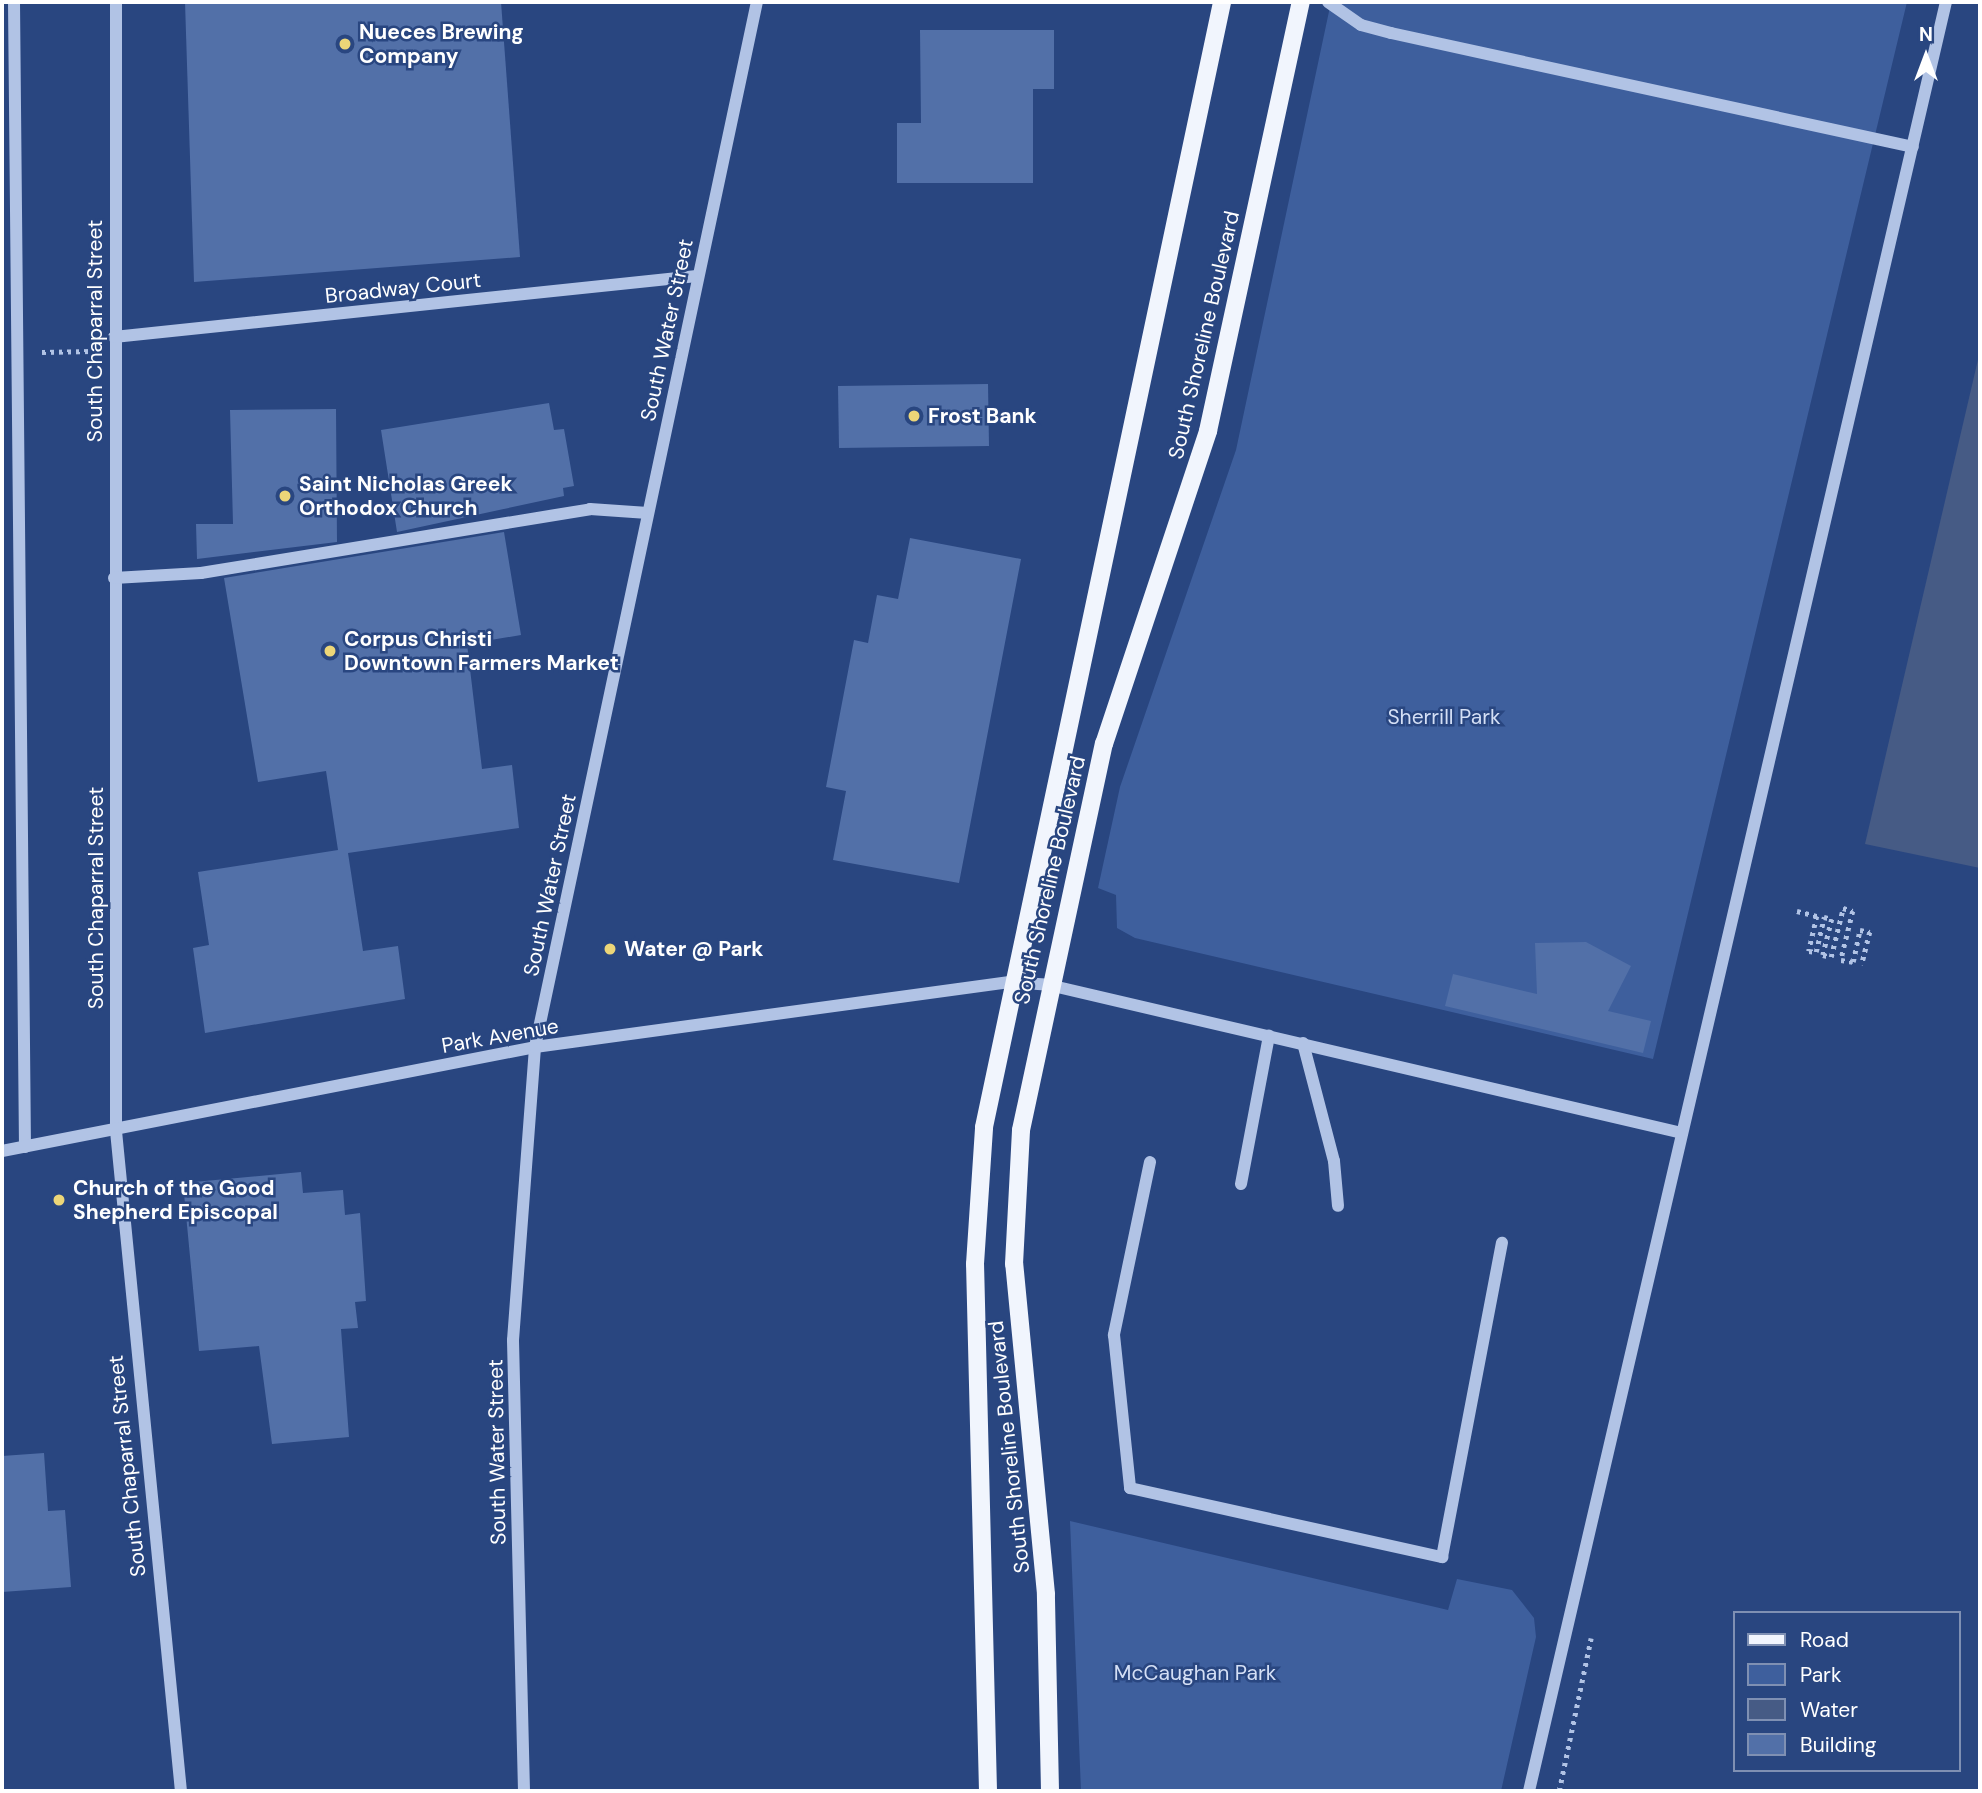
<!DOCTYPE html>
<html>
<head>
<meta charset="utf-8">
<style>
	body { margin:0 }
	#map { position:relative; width:1982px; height:1793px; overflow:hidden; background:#294680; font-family:"DM Sans",sans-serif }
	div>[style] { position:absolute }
	.green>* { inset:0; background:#3e5f9d }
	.water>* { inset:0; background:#465b85 }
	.building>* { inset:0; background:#5270a8 }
	.path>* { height:4.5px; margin-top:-2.25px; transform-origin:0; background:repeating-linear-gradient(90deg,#b1c3e5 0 3.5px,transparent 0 8.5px) }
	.minor>* { height:12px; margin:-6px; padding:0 6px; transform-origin:6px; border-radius:6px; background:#b1c3e5 }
	.major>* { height:18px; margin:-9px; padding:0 9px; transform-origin:9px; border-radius:9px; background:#f1f5fd }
	.dots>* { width:19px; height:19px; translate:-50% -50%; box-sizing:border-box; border:4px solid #294680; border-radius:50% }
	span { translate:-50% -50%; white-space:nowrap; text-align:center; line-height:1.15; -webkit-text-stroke:5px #294680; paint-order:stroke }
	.poi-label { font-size:21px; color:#fff; font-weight:700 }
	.left { translate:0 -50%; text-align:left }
	.street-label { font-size:21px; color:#fff }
	.park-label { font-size:21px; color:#d4dff5 }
	.frame { position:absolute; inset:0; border:4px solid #fff; pointer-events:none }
	.legend { position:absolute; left:1733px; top:1611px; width:228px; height:161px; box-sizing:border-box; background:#294680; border:2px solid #7f90b3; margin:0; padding:9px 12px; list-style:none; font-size:21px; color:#fff }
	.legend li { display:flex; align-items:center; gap:14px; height:35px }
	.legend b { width:35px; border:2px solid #7f90b3 }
	.north { position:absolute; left:1891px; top:21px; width:70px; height:70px; -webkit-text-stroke:5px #294680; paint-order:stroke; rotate:0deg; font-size:19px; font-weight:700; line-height:28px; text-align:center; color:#fff }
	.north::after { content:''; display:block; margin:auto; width:24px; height:32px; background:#fff; clip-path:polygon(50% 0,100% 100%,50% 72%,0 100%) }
</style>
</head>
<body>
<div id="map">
	<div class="green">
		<div style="clip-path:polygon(1331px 2px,1907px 2px,1653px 1059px,1135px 938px,1117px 928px,1116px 895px,1098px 888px,1120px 787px,1236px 450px)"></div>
		<div style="clip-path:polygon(1070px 1521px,1448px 1610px,1457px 1579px,1512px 1590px,1534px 1618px,1536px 1637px,1501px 1791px,1081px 1791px)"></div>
	</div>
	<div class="water">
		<div style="clip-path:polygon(1980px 351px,1980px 868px,1865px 844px)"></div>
	</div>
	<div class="building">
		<div style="clip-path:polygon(185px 2px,501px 2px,520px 257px,194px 282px)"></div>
		<div style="clip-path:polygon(920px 30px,1054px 30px,1054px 89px,1033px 89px,1033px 183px,897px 183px,897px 123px,921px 123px)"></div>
		<div style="clip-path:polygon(988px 384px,989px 446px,839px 448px,838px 386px)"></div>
		<div style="clip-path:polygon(549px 403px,554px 430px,564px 429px,574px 486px,563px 488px,564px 496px,397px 532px,381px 430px)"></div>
		<div style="clip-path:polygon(336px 409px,337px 542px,197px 559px,196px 524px,233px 524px,230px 410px)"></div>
		<div style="clip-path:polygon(504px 532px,521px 635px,467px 644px,482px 769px,512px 765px,519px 828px,348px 853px,363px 951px,398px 946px,405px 999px,205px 1033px,193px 948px,209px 945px,198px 872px,338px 850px,326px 771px,258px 782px,224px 578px)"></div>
		<div style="clip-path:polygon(910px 538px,1021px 559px,959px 883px,833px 860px,846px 791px,826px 787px,854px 640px,868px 643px,877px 595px,898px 599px)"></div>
		<div style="clip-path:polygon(1586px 942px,1631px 966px,1608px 1011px,1651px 1021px,1643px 1053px,1445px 1006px,1453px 974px,1537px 994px,1535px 943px)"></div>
		<div style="clip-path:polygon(301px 1172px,303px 1193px,343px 1190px,345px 1215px,360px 1213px,366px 1301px,355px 1302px,358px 1328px,341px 1329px,349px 1437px,272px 1444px,259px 1346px,199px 1351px,183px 1183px)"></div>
		<div style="clip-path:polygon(44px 1453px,48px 1511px,65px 1510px,71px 1587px,2px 1592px,2px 1456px)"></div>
	</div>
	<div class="path">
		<div style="left:42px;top:352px;width:51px;rotate:-1.1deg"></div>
		<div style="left:1797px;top:911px;width:21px;rotate:14deg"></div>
		<div style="left:1817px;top:916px;width:36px;rotate:103deg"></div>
		<div style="left:1809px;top:951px;width:7px;rotate:8deg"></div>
		<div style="left:1816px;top:952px;width:36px;rotate:-77deg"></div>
		<div style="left:1824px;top:917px;width:8px;rotate:14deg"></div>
		<div style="left:1832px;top:919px;width:37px;rotate:104deg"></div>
		<div style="left:1823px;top:955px;width:8px;rotate:14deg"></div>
		<div style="left:1831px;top:957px;width:50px;rotate:-76.2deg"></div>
		<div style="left:1843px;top:908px;width:10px;rotate:17deg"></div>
		<div style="left:1853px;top:911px;width:50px;rotate:103.8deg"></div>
		<div style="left:1841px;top:960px;width:12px;rotate:9deg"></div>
		<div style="left:1853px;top:962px;width:33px;rotate:-78deg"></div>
		<div style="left:1860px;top:930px;width:10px;rotate:11deg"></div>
		<div style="left:1870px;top:932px;width:34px;rotate:104deg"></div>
		<div style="left:1559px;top:1791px;width:156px;rotate:-78.2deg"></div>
	</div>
	<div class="minor">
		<div style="left:14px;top:2px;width:1145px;rotate:89.45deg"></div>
		<div style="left:116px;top:2px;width:1129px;rotate:90deg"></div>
		<div style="left:116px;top:1131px;width:663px;rotate:84.38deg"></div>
		<div style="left:1328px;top:2px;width:40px;rotate:34.9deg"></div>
		<div style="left:1361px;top:25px;width:31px;rotate:15deg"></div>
		<div style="left:1391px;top:33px;width:534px;rotate:12.32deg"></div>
		<div style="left:114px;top:337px;width:586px;rotate:-5.97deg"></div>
		<div style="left:114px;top:578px;width:87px;rotate:-3.3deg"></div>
		<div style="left:201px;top:573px;width:394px;rotate:-9.3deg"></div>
		<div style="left:590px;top:509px;width:58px;rotate:3.9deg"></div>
		<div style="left:1303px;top:1043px;width:122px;rotate:75.3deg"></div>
		<div style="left:1334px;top:1161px;width:45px;rotate:84.9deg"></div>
		<div style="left:2px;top:1151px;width:543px;rotate:-11.04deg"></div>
		<div style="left:535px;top:1047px;width:479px;rotate:-7.8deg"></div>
		<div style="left:1010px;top:982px;width:39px;rotate:4deg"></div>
		<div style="left:1049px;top:985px;width:650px;rotate:13.16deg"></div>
		<div style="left:1150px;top:1162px;width:177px;rotate:101.8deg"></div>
		<div style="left:1114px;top:1335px;width:154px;rotate:84deg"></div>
		<div style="left:1130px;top:1488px;width:320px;rotate:12.5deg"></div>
		<div style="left:1442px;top:1557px;width:320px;rotate:-79.2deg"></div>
		<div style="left:1241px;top:1184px;width:151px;rotate:-79.3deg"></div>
		<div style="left:524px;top:1791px;width:451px;rotate:-91.4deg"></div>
		<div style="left:513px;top:1340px;width:294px;rotate:-85.7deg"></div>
		<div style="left:535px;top:1047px;width:1068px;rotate:-78.01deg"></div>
		<div style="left:1529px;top:1791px;width:1837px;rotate:-76.88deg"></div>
	</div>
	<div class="major">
		<div style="left:988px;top:1791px;width:527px;rotate:-91.41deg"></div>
		<div style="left:975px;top:1264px;width:137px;rotate:-86.2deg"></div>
		<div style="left:984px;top:1127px;width:1150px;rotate:-78.05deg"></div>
		<div style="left:1050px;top:1791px;width:197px;rotate:-91.2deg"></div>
		<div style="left:1046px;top:1594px;width:332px;rotate:-95.5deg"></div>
		<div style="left:1014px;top:1264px;width:134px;rotate:-87deg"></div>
		<div style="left:1021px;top:1130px;width:395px;rotate:-77.9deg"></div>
		<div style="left:1104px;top:744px;width:330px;rotate:-71.6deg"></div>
		<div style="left:1208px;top:431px;width:439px;rotate:-77.8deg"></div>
	</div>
	<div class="dots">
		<div style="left:345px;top:44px;background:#ecd678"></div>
		<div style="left:914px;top:416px;background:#ecd678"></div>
		<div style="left:285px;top:496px;background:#ecd678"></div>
		<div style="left:330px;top:651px;background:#ecd678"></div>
		<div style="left:610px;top:949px;background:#ecd678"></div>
		<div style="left:59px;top:1200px;background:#ecd678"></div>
	</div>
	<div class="poi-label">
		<span class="left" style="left:359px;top:44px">Nueces Brewing<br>Company</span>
		<span class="left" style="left:928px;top:416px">Frost Bank</span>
		<span class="left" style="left:299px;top:496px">Saint Nicholas Greek<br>Orthodox Church</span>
		<span class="left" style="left:344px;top:651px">Corpus Christi<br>Downtown Farmers Market</span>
		<span class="left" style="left:624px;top:949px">Water @ Park</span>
		<span class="left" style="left:73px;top:1200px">Church of the Good<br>Shepherd Episcopal</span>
	</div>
	<div class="street-label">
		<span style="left:403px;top:288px;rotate:-6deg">Broadway Court</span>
		<span style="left:667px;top:330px;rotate:-78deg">South Water Street</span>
		<span style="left:95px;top:331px;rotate:-90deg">South Chaparral Street</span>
		<span style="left:1204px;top:335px;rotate:-77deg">South Shoreline Boulevard</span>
		<span style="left:1050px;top:880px;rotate:-77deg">South Shoreline Boulevard</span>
		<span style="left:550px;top:885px;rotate:-78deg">South Water Street</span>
		<span style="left:96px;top:898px;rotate:-90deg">South Chaparral Street</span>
		<span style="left:500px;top:1036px;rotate:-10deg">Park Avenue</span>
		<span style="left:1009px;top:1447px;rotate:-96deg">South Shoreline Boulevard</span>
		<span style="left:497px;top:1452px;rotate:-91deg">South Water Street</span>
		<span style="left:127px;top:1466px;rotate:-96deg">South Chaparral Street</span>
	</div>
	<div class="park-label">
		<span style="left:1444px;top:717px">Sherrill Park</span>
		<span style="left:1195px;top:1673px">McCaughan Park</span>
	</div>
	<div class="frame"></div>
	<ul class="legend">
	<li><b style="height:9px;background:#f1f5fd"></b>Road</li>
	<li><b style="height:19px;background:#3e5f9d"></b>Park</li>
	<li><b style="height:19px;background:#465b85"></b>Water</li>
	<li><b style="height:19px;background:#5270a8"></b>Building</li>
	</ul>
	<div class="north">N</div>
</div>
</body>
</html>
